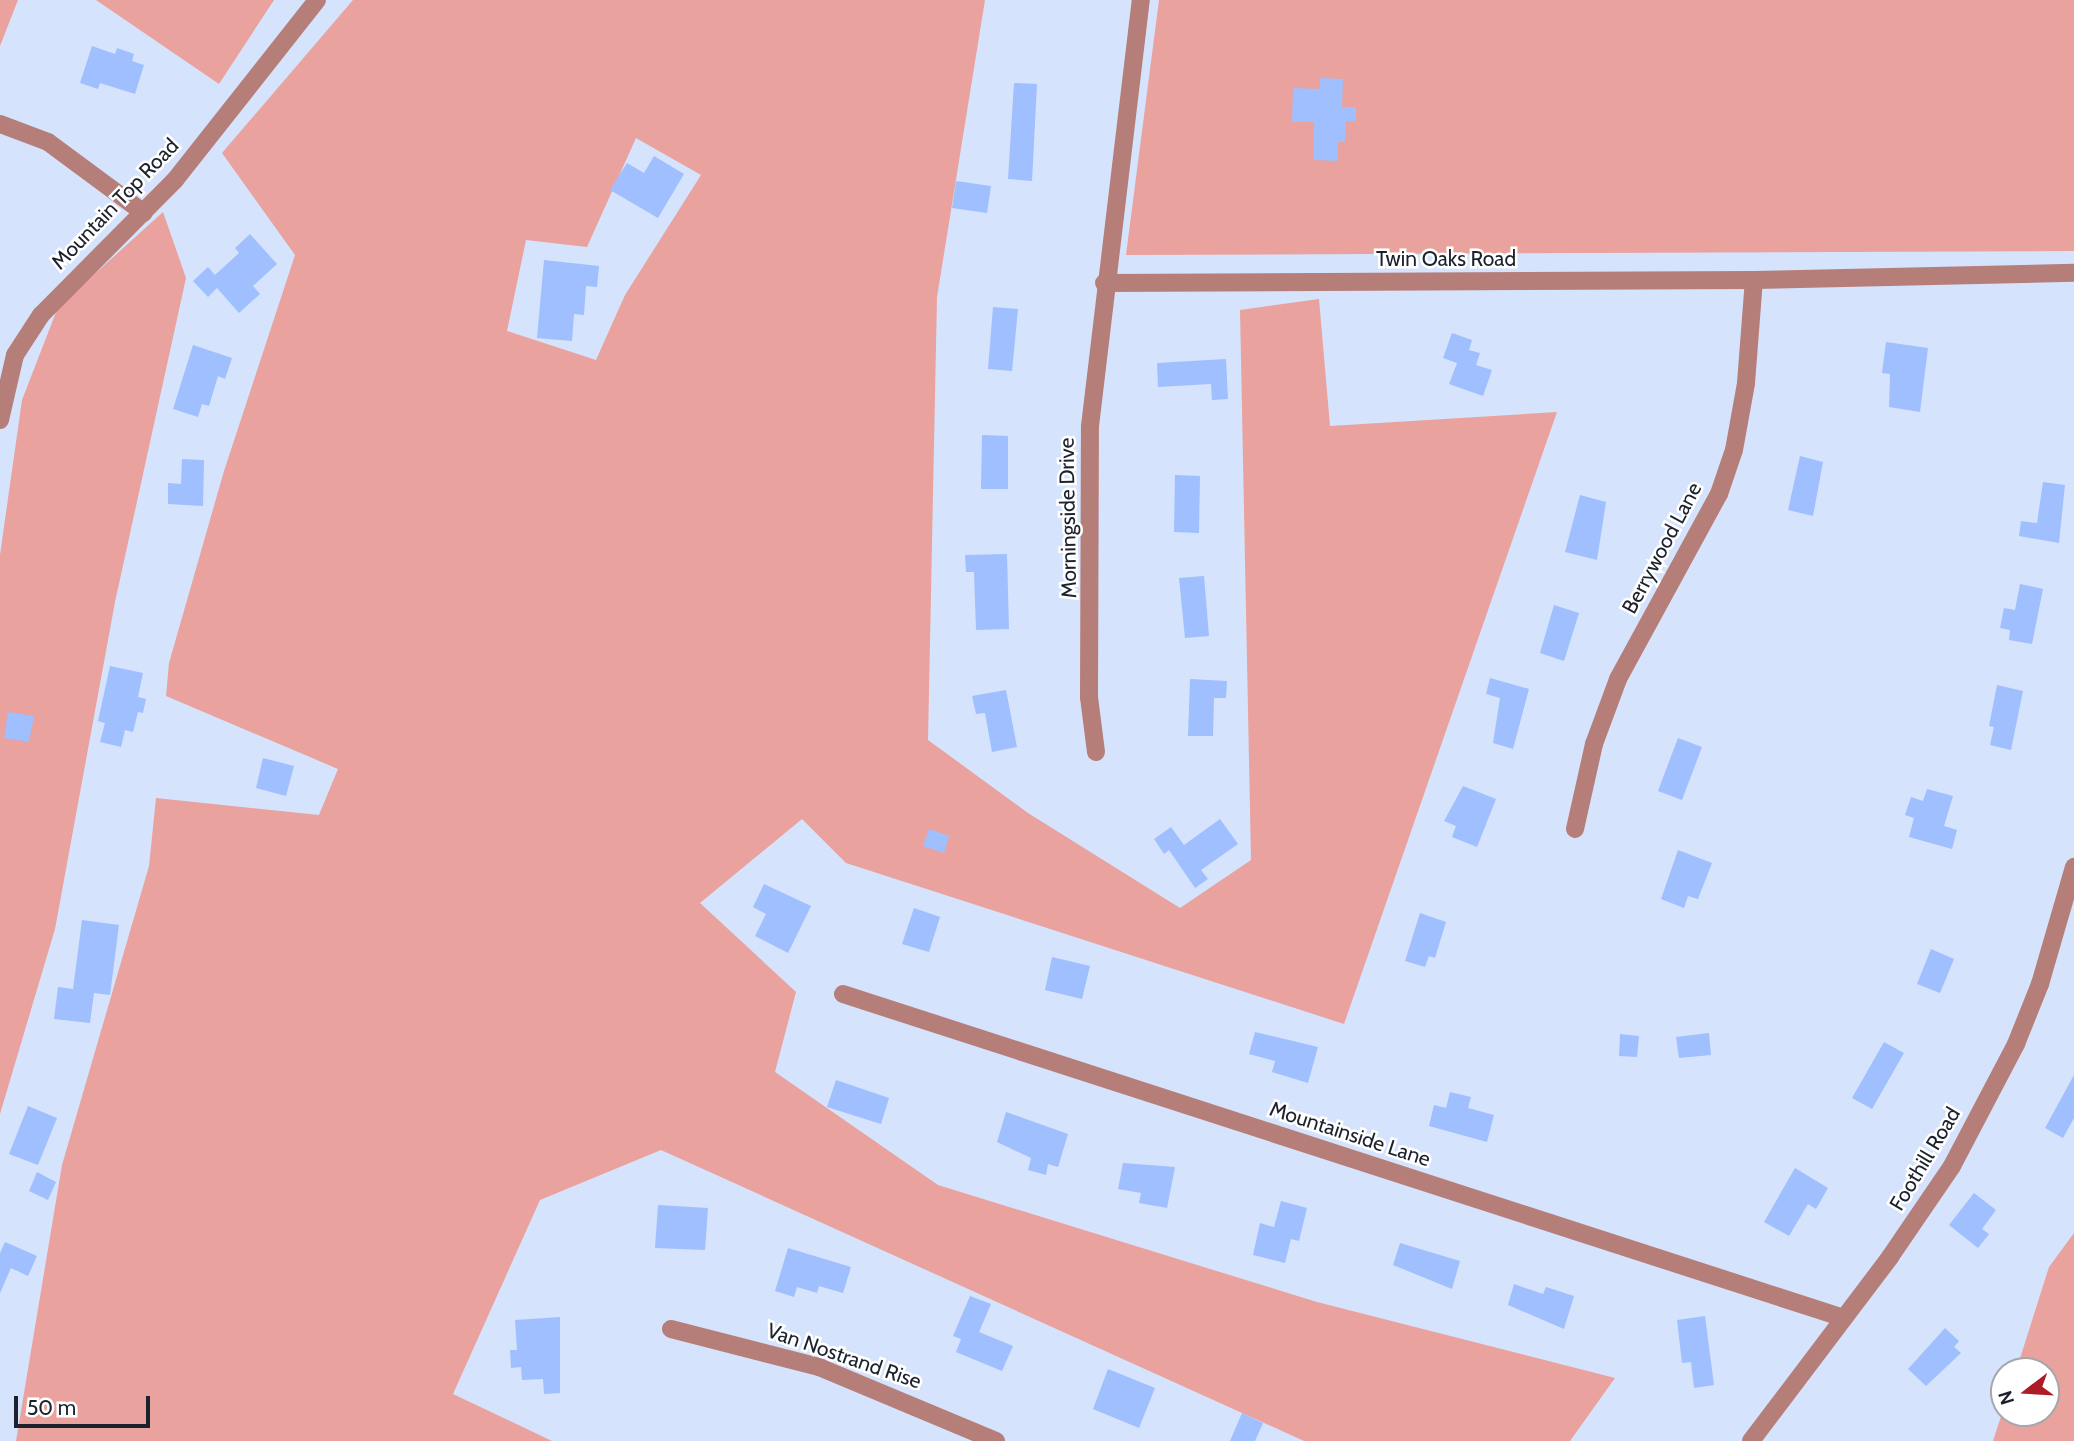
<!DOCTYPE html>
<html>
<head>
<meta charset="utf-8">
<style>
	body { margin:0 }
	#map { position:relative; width:2074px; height:1441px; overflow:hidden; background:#d6e3fc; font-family:Cabin,sans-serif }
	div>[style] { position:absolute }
	.green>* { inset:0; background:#e9a29d }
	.building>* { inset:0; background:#9fbffe }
	.minor>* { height:18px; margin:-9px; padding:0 9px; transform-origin:9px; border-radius:9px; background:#b57e79 }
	span { translate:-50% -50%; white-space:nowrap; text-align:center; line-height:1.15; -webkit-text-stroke:5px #fff; paint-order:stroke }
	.street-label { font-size:21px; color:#1c222d }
	.north { position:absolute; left:1990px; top:1357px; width:70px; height:70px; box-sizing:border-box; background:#fff; border:2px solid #a4a7ab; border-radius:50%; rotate:253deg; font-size:19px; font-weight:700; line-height:28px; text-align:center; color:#1c222d }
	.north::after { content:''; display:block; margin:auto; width:24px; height:32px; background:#ae1c27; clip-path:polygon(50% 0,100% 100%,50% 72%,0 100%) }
	.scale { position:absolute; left:14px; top:1396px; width:136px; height:32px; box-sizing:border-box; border:4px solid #1c222d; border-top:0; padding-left:9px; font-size:21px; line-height:24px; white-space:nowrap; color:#1c222d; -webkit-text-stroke:5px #fff; paint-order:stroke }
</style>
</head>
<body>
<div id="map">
	<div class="green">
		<div style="clip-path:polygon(0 0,18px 0,0 46px)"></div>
		<div style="clip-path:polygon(96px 0,274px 0,219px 84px)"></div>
		<div style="clip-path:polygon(evenodd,353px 0,985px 0,937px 297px,928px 740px,1028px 813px,1180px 908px,1251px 860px,1240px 310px,1319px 299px,1330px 426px,1557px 412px,1344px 1024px,846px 863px,802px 819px,700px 903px,796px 992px,775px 1072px,938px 1185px,1317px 1302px,1615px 1378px,1570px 1441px,1304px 1441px,661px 1150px,540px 1200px,453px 1394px,552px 1441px,16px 1441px,62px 1165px,149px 866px,156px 798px,319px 815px,338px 769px,166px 696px,169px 663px,224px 471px,295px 255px,222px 153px,353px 0,636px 138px,701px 175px,625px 295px,596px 360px,507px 331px,526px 240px,587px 247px,636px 138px)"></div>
		<div style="clip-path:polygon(1159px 0,2074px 0,2074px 251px,1126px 255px)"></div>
		<div style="clip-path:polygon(163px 212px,186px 278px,115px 602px,55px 929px,0 1114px,0 555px,22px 400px,58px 307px)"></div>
		<div style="clip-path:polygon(2074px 1233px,2074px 1441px,1993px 1441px,2004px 1407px,2004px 1413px,2046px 1413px,2046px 1371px,2016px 1371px,2049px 1267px)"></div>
	</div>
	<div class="building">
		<div style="clip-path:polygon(92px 46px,115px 54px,117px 48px,134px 54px,132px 61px,144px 65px,135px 94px,100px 83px,98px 89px,80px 83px)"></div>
		<div style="clip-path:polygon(1320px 78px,1343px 79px,1342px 107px,1356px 107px,1356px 121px,1346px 121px,1345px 142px,1338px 142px,1338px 161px,1313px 160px,1314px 122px,1292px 122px,1293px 88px,1320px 89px)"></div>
		<div style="clip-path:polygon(1014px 83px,1037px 84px,1032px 181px,1008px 179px)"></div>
		<div style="clip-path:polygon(654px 156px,684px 174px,658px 218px,610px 190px,627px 163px,644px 173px)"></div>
		<div style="clip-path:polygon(956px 181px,991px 186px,987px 213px,952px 208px)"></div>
		<div style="clip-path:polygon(250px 234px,277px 264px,253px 286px,260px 294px,239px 313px,217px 288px,208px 297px,193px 281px,208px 267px,215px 275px,239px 253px,235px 248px)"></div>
		<div style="clip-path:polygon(544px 260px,599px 266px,597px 287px,586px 286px,584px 315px,574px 314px,572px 341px,537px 338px)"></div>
		<div style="clip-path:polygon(993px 307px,1018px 309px,1012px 371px,988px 369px)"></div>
		<div style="clip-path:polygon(1452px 333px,1472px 340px,1469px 350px,1480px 353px,1476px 365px,1492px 370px,1483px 396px,1449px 384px,1457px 363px,1443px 358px)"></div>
		<div style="clip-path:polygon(1886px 342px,1928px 348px,1920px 412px,1889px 407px,1890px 374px,1882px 373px)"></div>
		<div style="clip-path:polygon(193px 345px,232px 358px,225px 379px,218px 376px,209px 406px,202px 404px,198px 417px,173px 409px)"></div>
		<div style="clip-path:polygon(1226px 359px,1228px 399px,1212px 400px,1211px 384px,1158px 387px,1157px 363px)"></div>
		<div style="clip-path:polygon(982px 435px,1008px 436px,1008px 489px,981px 489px)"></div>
		<div style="clip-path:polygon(1800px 456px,1823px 462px,1813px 516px,1788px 510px)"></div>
		<div style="clip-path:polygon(182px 459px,204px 460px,203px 506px,168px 504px,168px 483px,181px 484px)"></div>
		<div style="clip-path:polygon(1175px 475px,1200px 476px,1199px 533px,1174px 532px)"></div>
		<div style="clip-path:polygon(2043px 482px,2065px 485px,2059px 543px,2019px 536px,2021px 521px,2037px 523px)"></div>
		<div style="clip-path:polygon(1580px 495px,1606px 502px,1597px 560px,1565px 552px)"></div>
		<div style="clip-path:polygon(1007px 554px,1009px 629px,976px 630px,974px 572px,966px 572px,965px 555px)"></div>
		<div style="clip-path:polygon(1204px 576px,1209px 636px,1185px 638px,1179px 578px)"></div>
		<div style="clip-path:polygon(2020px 584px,2043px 589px,2032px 644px,2009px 640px,2010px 630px,2000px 628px,2004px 608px,2015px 610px)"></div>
		<div style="clip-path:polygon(1554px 605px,1579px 613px,1564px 661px,1540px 653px)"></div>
		<div style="clip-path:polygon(110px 666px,143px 673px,138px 697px,146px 699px,143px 713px,138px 712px,133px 732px,125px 730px,121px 747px,100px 742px,105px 723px,98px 721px)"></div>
		<div style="clip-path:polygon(1490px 678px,1529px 689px,1513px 749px,1493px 743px,1500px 698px,1486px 694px)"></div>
		<div style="clip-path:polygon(1190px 679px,1227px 681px,1226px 698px,1214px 698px,1213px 736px,1188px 736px)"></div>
		<div style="clip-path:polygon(1997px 685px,2023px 691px,2011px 750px,1990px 745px,1994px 727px,1989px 726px)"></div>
		<div style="clip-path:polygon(1006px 690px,1017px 747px,992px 752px,985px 713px,976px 714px,972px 696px)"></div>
		<div style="clip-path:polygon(8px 712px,34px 716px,29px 742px,4px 738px)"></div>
		<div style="clip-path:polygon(1678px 738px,1702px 747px,1682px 800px,1658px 791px)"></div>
		<div style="clip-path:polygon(263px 758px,294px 766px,286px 796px,256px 788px)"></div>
		<div style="clip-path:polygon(1463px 786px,1496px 799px,1477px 847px,1452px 837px,1456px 826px,1444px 821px)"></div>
		<div style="clip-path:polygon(1927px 789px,1953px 796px,1944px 826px,1957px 830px,1952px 849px,1909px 837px,1914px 818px,1905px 815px,1911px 797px,1923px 801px)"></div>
		<div style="clip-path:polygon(1220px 819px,1238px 844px,1201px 870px,1208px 879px,1195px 888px,1169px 850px,1164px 854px,1154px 839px,1171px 827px,1184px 845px)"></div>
		<div style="clip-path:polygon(929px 829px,949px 836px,944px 853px,923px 846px)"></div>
		<div style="clip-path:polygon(1678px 850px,1712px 863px,1698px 899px,1688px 896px,1684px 908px,1661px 899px)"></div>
		<div style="clip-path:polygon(764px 884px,811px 906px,788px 953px,755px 936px,766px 914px,753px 907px)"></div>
		<div style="clip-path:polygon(914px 908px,940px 917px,929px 952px,902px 944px)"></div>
		<div style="clip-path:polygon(1420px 913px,1446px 922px,1435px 958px,1429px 956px,1425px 967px,1405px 961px)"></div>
		<div style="clip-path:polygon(82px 920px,119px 925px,110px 995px,94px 993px,90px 1023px,54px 1019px,58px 987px,73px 989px)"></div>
		<div style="clip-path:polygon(1931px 949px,1954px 959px,1940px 993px,1917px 984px)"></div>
		<div style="clip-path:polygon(1052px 957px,1090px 966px,1082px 999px,1045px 990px)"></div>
		<div style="clip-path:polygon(1255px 1032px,1318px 1047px,1308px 1083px,1272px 1072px,1275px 1061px,1249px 1054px)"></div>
		<div style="clip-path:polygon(1709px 1033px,1711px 1055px,1679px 1058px,1676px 1037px)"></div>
		<div style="clip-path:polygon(1620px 1034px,1639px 1036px,1637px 1057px,1619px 1056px)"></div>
		<div style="clip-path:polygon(1884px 1042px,1904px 1053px,1872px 1109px,1852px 1098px)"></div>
		<div style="clip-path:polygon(2074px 1075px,2074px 1118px,2063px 1138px,2045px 1128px)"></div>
		<div style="clip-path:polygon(836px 1080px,889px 1098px,881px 1124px,827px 1107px)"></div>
		<div style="clip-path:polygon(1450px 1092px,1471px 1097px,1468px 1108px,1494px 1115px,1487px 1142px,1429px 1126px,1434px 1105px,1446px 1108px)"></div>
		<div style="clip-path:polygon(28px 1106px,57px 1118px,38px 1165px,9px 1154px)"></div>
		<div style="clip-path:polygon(1006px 1112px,1068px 1134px,1058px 1167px,1048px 1164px,1046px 1175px,1028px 1170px,1031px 1158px,997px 1142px)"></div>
		<div style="clip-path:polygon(1123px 1163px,1175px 1167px,1167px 1208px,1139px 1203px,1141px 1193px,1118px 1189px)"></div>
		<div style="clip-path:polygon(1795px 1168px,1828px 1188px,1816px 1209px,1808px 1204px,1789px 1236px,1764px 1222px)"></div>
		<div style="clip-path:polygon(37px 1172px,56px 1182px,48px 1200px,29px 1191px)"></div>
		<div style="clip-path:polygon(1974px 1193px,1996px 1210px,1982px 1229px,1989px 1234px,1978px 1248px,1949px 1225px)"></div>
		<div style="clip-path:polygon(1281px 1201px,1307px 1208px,1299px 1241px,1291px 1239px,1285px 1263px,1253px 1255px,1260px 1223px,1274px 1227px)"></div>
		<div style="clip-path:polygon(658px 1205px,708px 1208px,705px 1250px,655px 1248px)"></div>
		<div style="clip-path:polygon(5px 1242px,37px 1256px,28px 1276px,11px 1268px,0 1293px,0 1253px)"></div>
		<div style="clip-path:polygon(1400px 1243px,1460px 1261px,1452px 1289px,1393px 1265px)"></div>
		<div style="clip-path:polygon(788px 1248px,851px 1267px,843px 1293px,819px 1286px,817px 1293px,797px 1287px,794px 1297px,775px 1291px)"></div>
		<div style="clip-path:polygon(1514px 1284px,1543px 1294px,1546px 1287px,1574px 1296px,1564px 1329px,1508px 1305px)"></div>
		<div style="clip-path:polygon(970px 1296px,991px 1304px,979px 1332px,1013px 1346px,1002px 1371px,956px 1352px,961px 1339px,953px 1336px)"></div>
		<div style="clip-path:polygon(1705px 1316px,1714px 1385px,1694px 1388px,1691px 1362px,1682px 1363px,1677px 1320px)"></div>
		<div style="clip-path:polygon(560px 1317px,560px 1393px,544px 1394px,543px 1379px,522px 1380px,521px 1367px,511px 1368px,510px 1350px,517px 1350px,515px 1320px)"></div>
		<div style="clip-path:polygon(1945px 1328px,1959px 1341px,1954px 1347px,1961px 1353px,1926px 1386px,1908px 1369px)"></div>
		<div style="clip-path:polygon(1108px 1369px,1155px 1388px,1139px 1428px,1093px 1409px)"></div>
		<div style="clip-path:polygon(1242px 1413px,1263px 1423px,1255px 1441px,1230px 1441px)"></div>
	</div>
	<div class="minor">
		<div style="left:0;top:124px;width:51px;rotate:20.6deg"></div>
		<div style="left:48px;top:142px;width:119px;rotate:36.5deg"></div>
		<div style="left:1104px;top:283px;width:650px;rotate:-0.26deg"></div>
		<div style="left:1754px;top:280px;width:320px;rotate:-1.3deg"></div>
		<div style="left:0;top:420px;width:67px;rotate:-77deg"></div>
		<div style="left:15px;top:355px;width:48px;rotate:-57deg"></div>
		<div style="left:41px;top:315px;width:190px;rotate:-45.2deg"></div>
		<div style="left:175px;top:180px;width:229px;rotate:-51.7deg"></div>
		<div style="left:1096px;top:752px;width:55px;rotate:-97.3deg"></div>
		<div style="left:1089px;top:697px;width:271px;rotate:-89.8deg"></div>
		<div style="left:1090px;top:426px;width:429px;rotate:-83.2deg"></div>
		<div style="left:1575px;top:829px;width:87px;rotate:-77.4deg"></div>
		<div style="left:1594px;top:744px;width:69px;rotate:-69.7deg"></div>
		<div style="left:1618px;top:679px;width:211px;rotate:-61.4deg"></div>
		<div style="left:1719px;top:494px;width:46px;rotate:-71.2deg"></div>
		<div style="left:1734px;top:450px;width:68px;rotate:-79.8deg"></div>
		<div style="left:1746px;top:383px;width:103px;rotate:-85.6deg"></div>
		<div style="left:843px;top:994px;width:1052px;rotate:17.94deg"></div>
		<div style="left:671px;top:1329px;width:153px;rotate:14.4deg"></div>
		<div style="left:819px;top:1367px;width:192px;rotate:22.7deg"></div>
		<div style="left:1751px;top:1441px;width:231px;rotate:-52.9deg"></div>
		<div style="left:1890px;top:1257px;width:110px;rotate:-55.7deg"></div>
		<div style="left:1952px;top:1166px;width:138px;rotate:-62.3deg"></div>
		<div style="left:2016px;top:1044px;width:65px;rotate:-68.2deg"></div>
		<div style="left:2040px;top:984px;width:122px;rotate:-73.8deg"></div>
	</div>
	<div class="street-label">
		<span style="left:115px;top:204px;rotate:-46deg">Mountain Top Road</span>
		<span style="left:1446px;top:259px">Twin Oaks Road</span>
		<span style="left:1068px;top:518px;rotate:-91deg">Morningside Drive</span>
		<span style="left:1662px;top:548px;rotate:-62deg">Berrywood Lane</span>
		<span style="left:1350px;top:1134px;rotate:18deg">Mountainside Lane</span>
		<span style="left:1925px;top:1159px;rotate:-59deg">Foothill Road</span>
		<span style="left:844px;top:1356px;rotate:19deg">Van Nostrand Rise</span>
	</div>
	<div class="north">N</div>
	<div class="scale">50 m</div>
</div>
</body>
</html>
